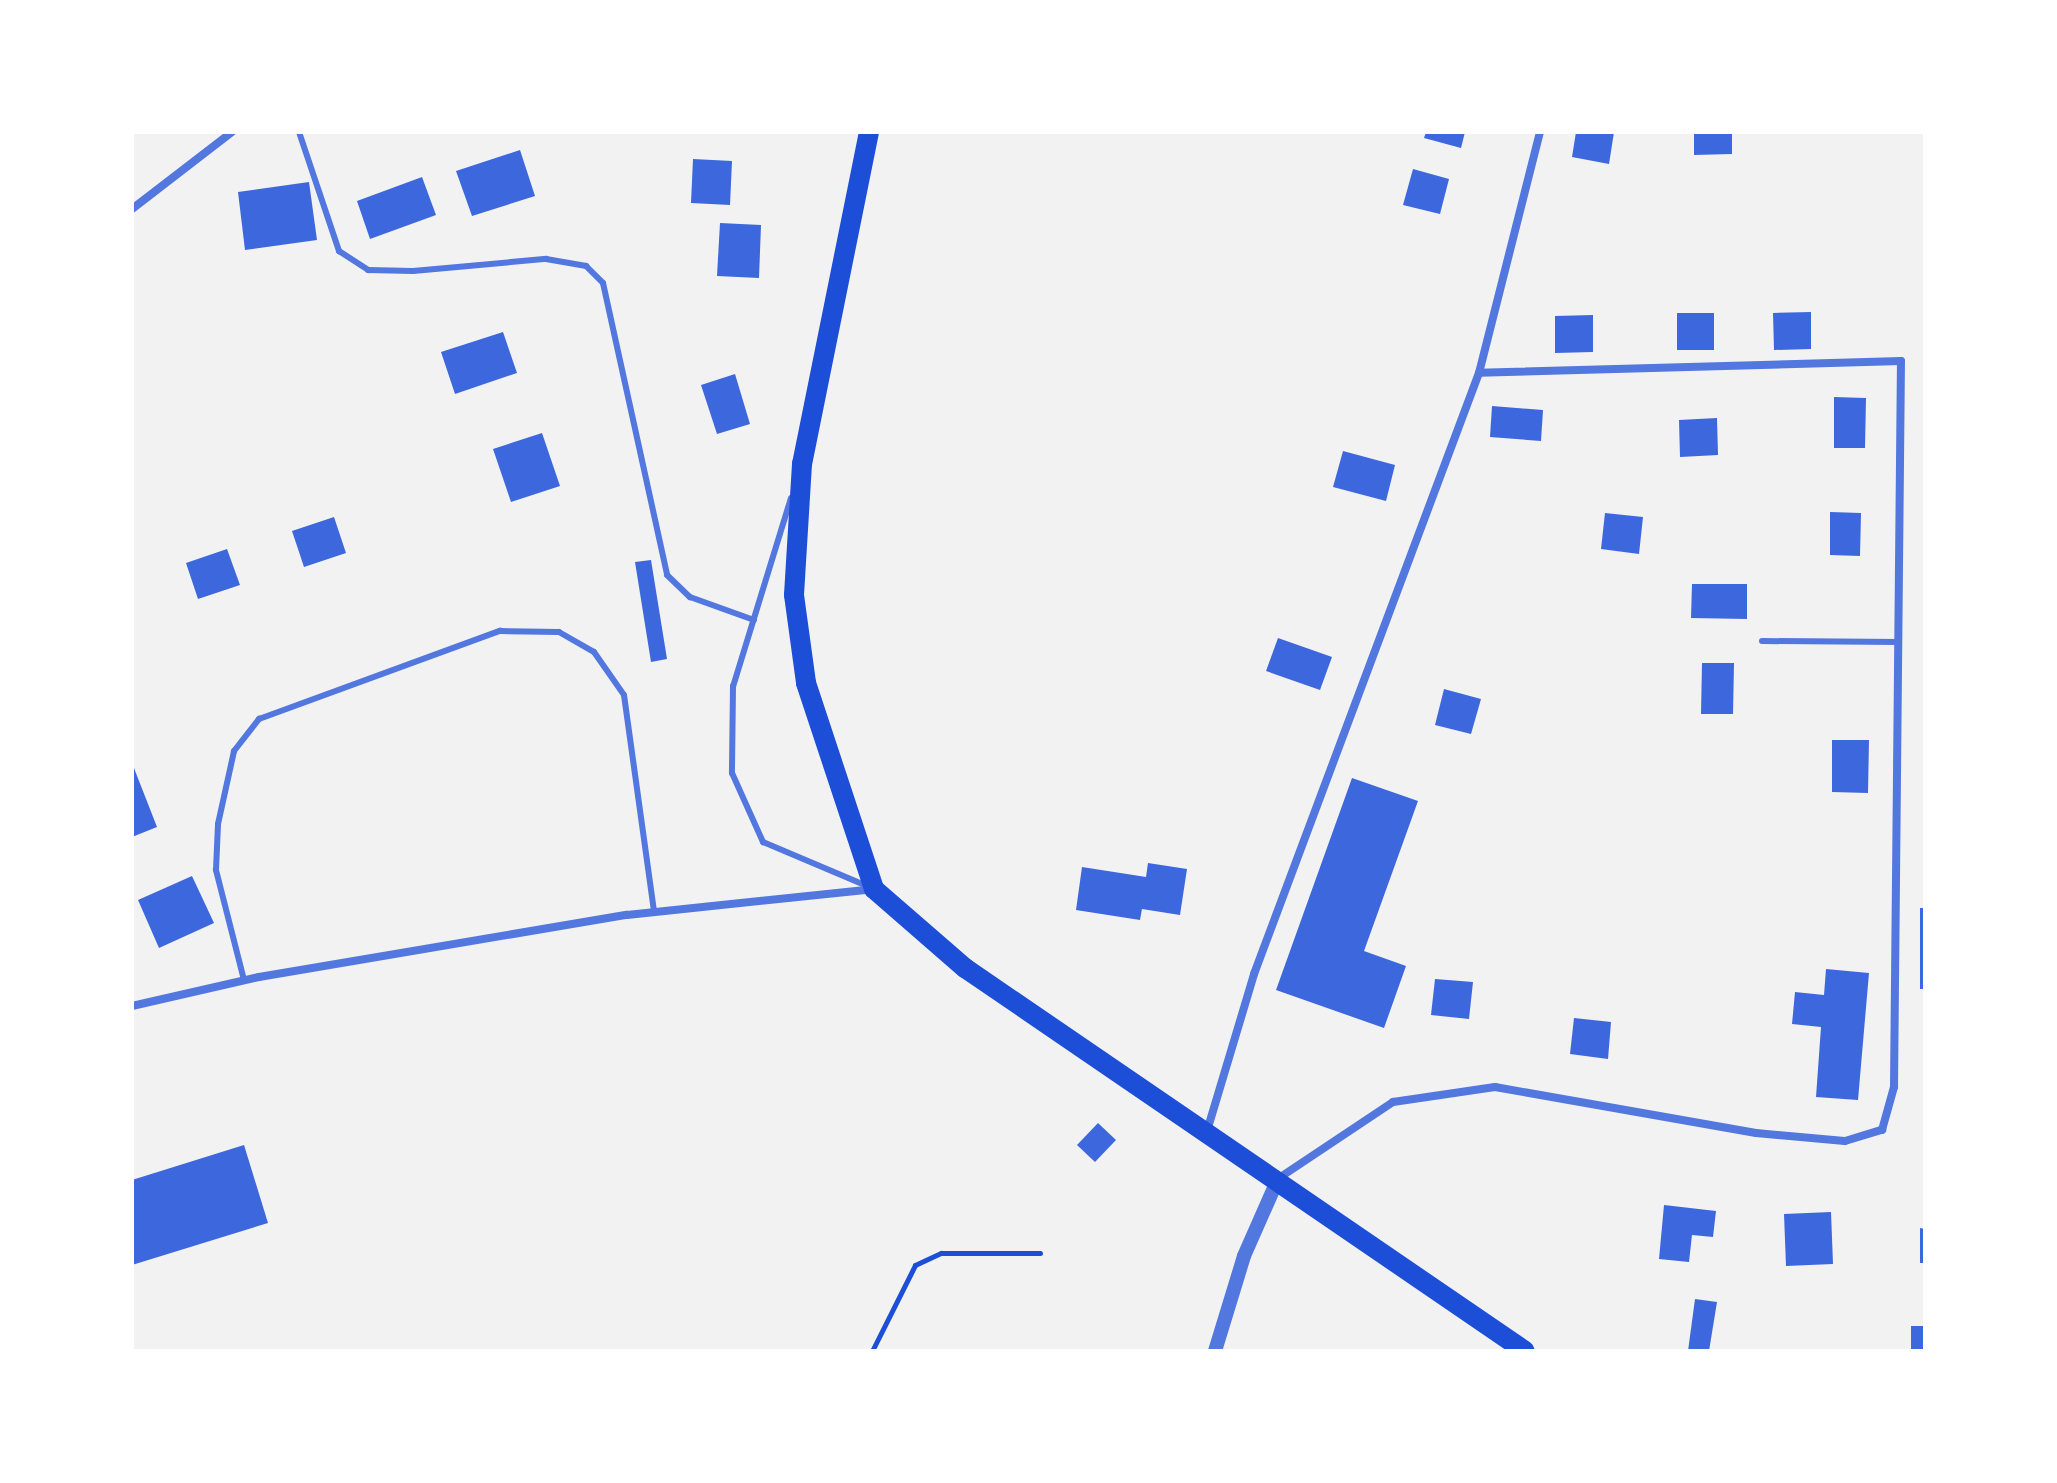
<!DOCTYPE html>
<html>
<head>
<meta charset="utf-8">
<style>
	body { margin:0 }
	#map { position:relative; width:2057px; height:1483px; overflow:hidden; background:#f2f2f2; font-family:Roboto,sans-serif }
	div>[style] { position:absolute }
	.building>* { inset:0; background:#3d67dc }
	.path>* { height:5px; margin:-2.5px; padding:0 2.5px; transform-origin:2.5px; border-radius:2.5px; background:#1d4ed8 }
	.service>* { height:6px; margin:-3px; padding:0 3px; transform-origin:3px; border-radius:3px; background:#5277de }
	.minor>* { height:8px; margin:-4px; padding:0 4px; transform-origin:4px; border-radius:4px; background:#5277de }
	.tertiary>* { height:14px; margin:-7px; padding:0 7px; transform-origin:7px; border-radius:7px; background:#5277de }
	.primary>* { height:20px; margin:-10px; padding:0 10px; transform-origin:10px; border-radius:10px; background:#1d4ed8 }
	span { translate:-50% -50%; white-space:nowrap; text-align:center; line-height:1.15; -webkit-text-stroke:7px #fff; paint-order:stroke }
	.frame { position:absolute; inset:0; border:134px solid #fff; pointer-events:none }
</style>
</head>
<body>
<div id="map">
	<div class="building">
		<div style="clip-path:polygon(1426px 132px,1465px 132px,1461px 148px,1424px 138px)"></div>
		<div style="clip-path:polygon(1576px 132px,1614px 132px,1609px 164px,1572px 157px)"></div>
		<div style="clip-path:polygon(1694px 132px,1732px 132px,1732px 154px,1694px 155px)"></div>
		<div style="clip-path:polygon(520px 150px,535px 196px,472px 216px,456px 171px)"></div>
		<div style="clip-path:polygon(693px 159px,732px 161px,730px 205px,691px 203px)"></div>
		<div style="clip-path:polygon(1413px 169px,1449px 179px,1440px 214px,1403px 205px)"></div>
		<div style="clip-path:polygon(422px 177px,436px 215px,370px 239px,357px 201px)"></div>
		<div style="clip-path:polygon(309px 182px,317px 240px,245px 250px,238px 192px)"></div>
		<div style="clip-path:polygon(720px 223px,761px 225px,759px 278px,717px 276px)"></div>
		<div style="clip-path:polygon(1811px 312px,1811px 349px,1774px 350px,1773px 313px)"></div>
		<div style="clip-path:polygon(1677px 313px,1714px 313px,1714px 350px,1677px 350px)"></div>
		<div style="clip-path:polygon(1593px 315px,1593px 352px,1555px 353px,1555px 316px)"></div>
		<div style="clip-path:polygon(503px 332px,517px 373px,455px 394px,441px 352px)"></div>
		<div style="clip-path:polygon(735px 374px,750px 424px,717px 434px,701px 385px)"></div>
		<div style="clip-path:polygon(1834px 397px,1866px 398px,1865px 448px,1834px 448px)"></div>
		<div style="clip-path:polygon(1492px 406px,1543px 410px,1541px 441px,1490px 437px)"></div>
		<div style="clip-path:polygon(1717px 418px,1718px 455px,1680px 457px,1679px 420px)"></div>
		<div style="clip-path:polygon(542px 433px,560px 486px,511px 502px,493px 449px)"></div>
		<div style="clip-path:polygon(1343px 451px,1395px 465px,1386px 501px,1333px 487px)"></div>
		<div style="clip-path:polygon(1830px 512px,1861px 513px,1860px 556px,1830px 555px)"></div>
		<div style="clip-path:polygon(1605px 513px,1643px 517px,1639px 554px,1601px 549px)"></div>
		<div style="clip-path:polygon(334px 517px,346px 553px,304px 567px,292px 531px)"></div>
		<div style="clip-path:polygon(227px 549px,240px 585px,198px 599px,186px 563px)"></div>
		<div style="clip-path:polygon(651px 560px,667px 659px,651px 662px,635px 562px)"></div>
		<div style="clip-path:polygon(1692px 584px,1747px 584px,1747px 619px,1691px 618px)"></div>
		<div style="clip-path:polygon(1278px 638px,1332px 657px,1320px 690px,1266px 671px)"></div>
		<div style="clip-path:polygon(1702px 663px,1734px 663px,1733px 714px,1701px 714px)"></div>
		<div style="clip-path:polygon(1444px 689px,1481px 699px,1471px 734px,1435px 725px)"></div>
		<div style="clip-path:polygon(1832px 740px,1869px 740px,1868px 793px,1832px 792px)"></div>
		<div style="clip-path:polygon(132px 763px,157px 827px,132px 837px)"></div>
		<div style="clip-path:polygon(1352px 778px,1418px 801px,1364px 951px,1406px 966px,1384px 1028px,1276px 990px)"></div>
		<div style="clip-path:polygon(1148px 863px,1187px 869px,1180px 915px,1142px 909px,1140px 920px,1076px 910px,1082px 867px,1146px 877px)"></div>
		<div style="clip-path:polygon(192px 876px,214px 923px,159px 948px,138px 900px)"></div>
		<div style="clip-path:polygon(1920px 908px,1925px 908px,1925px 989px,1920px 989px)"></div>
		<div style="clip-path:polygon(1826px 969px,1869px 973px,1858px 1100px,1816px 1097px,1821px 1027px,1792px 1024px,1795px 992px,1824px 995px)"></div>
		<div style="clip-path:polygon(1435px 979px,1473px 982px,1469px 1019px,1431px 1015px)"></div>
		<div style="clip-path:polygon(1574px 1018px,1611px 1022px,1608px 1059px,1570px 1054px)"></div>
		<div style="clip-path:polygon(1098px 1123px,1116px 1140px,1095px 1162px,1077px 1145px)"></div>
		<div style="clip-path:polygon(244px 1145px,268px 1223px,132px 1265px,132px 1180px)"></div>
		<div style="clip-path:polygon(1664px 1205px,1716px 1211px,1713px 1237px,1692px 1235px,1689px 1262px,1659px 1259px)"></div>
		<div style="clip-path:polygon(1831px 1212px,1833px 1264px,1786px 1266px,1784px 1214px)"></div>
		<div style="clip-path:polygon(1920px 1228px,1925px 1229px,1925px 1263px,1920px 1263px)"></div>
		<div style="clip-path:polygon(1695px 1299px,1717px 1302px,1709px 1351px,1688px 1351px)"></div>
		<div style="clip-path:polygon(1911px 1326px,1925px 1326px,1925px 1351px,1911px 1351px)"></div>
	</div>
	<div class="path">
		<div style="left:872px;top:1351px;width:96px;rotate:-63.4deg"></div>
		<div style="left:915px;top:1265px;width:29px;rotate:-25deg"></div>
		<div style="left:941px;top:1253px;width:99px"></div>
	</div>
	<div class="service">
		<div style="left:299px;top:132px;width:126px;rotate:71.4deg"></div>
		<div style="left:339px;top:251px;width:35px;rotate:33deg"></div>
		<div style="left:368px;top:270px;width:45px;rotate:1.3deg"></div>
		<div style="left:413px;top:271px;width:134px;rotate:-5.2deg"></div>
		<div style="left:546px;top:259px;width:41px;rotate:9.9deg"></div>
		<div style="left:586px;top:266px;width:24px;rotate:45deg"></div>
		<div style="left:603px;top:283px;width:299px;rotate:77.6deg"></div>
		<div style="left:667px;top:575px;width:32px;rotate:44deg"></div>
		<div style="left:690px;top:597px;width:68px;rotate:19.8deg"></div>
		<div style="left:791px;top:498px;width:197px;rotate:107.1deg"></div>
		<div style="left:733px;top:686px;width:87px;rotate:90.7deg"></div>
		<div style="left:732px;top:773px;width:76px;rotate:65.8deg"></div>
		<div style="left:763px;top:842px;width:113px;rotate:22.9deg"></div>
		<div style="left:1762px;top:641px;width:136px;rotate:0.4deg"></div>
		<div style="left:244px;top:980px;width:114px;rotate:-104.3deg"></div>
		<div style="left:216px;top:870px;width:46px;rotate:-87.5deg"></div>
		<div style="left:218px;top:824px;width:75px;rotate:-77.6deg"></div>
		<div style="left:234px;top:751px;width:41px;rotate:-52deg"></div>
		<div style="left:259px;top:719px;width:257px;rotate:-20.1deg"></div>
		<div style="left:500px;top:631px;width:59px;rotate:1deg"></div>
		<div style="left:559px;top:632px;width:40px;rotate:29.7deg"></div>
		<div style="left:594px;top:652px;width:52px;rotate:55.1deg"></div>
		<div style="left:624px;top:695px;width:219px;rotate:82.1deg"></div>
	</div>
	<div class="minor">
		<div style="left:132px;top:209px;width:126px;rotate:-37.6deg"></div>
		<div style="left:132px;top:1006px;width:130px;rotate:-12.9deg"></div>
		<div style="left:259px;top:977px;width:373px;rotate:-9.6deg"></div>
		<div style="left:627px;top:915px;width:247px;rotate:-6deg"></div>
		<div style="left:1207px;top:1131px;width:164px;rotate:-73.3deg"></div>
		<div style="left:1254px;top:974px;width:642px;rotate:-69.48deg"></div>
		<div style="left:1479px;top:373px;width:249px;rotate:-75.8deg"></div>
		<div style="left:1279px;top:1178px;width:137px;rotate:-33.7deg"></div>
		<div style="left:1393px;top:1102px;width:103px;rotate:-8.4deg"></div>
		<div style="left:1495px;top:1087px;width:265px;rotate:10deg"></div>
		<div style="left:1756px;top:1133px;width:89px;rotate:5.1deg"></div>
		<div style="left:1845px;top:1141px;width:39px;rotate:-17deg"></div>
		<div style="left:1882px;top:1130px;width:45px;rotate:-74.4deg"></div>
		<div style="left:1894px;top:1087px;width:726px;rotate:-89.45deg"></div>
		<div style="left:1901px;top:361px;width:422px;rotate:178.4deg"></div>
	</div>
	<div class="tertiary">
		<div style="left:1215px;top:1351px;width:99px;rotate:-73deg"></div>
		<div style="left:1244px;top:1256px;width:84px;rotate:-66.2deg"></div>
	</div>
	<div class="primary">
		<div style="left:869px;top:132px;width:339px;rotate:101.4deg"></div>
		<div style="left:802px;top:464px;width:131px;rotate:93.5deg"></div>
		<div style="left:794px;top:595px;width:89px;rotate:82.2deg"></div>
		<div style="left:806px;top:683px;width:217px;rotate:71.7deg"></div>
		<div style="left:874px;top:889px;width:121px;rotate:41deg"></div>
		<div style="left:965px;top:968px;width:678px;rotate:34.37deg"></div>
	</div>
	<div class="frame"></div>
</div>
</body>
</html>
